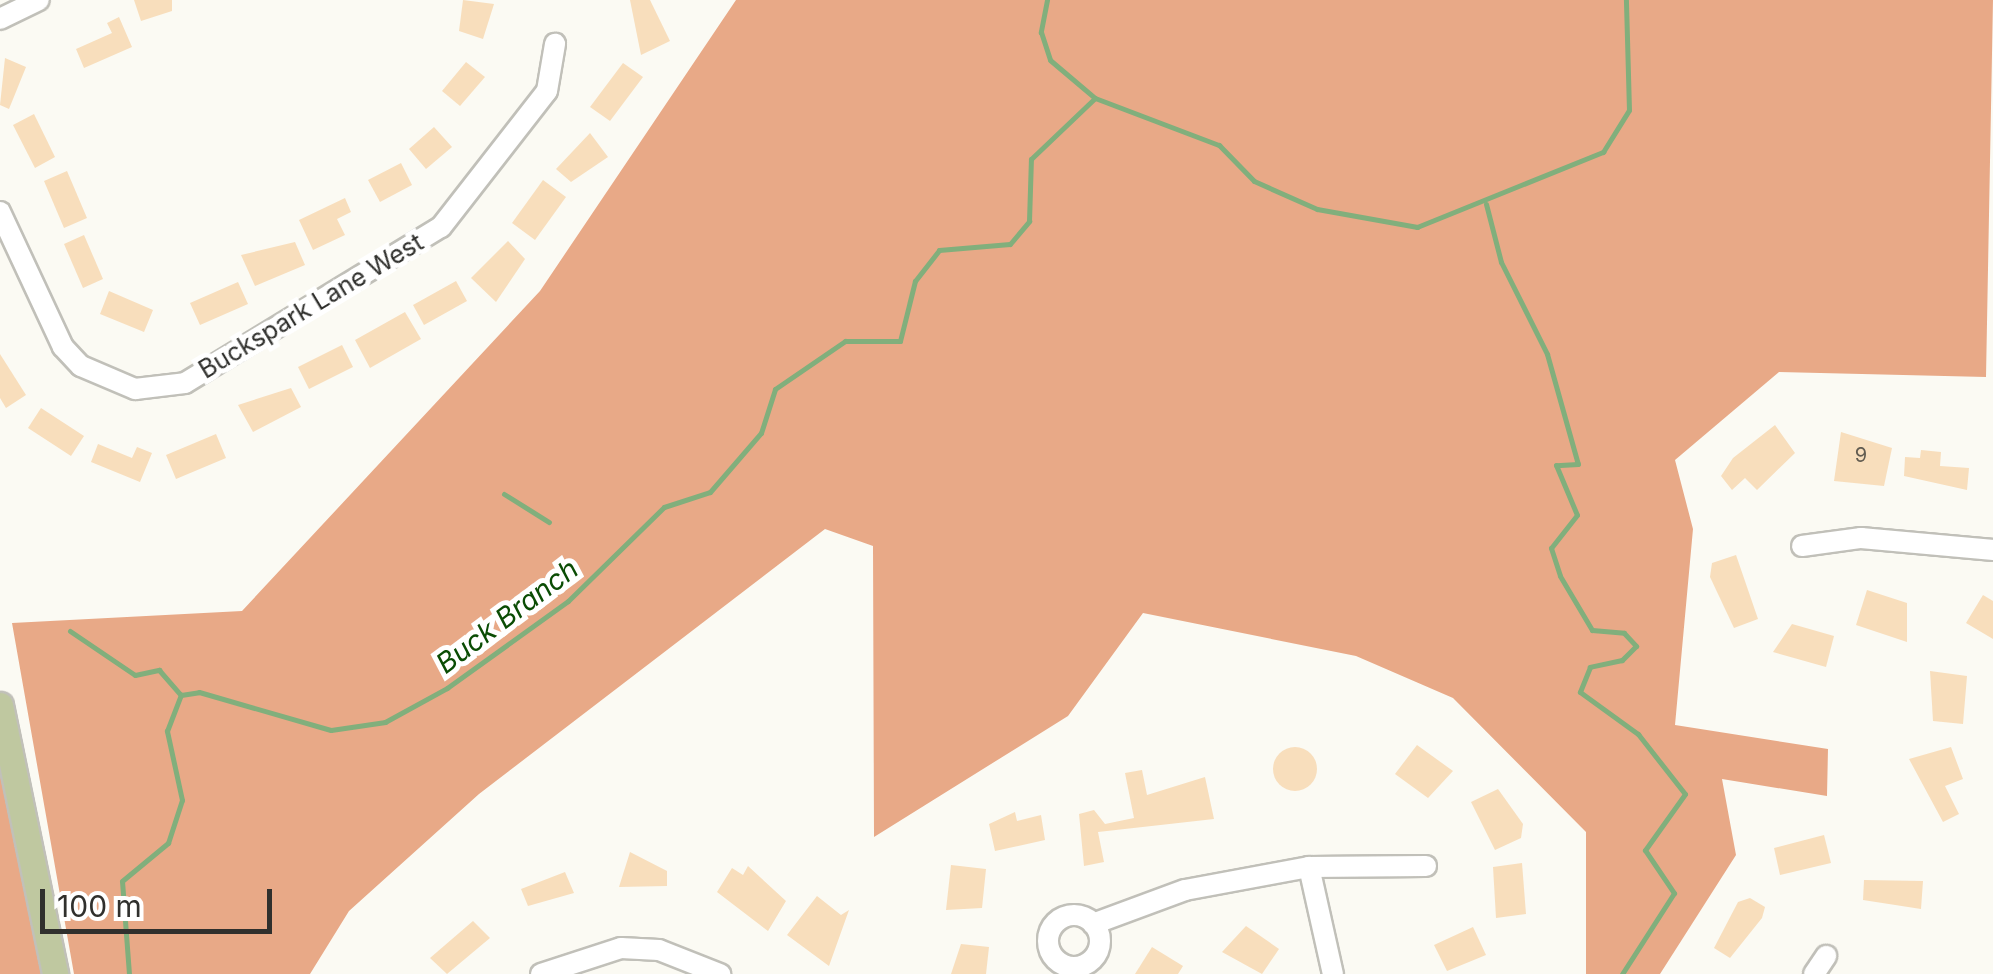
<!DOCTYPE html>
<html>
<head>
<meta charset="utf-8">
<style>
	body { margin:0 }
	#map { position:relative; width:1993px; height:974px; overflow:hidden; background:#fbfaf3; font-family:Inter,sans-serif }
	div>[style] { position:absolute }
	.forest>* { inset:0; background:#e8a987 }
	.stream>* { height:5px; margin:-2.5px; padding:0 2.5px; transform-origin:2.5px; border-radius:2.5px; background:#81af7c }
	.building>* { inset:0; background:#f8debc }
	.round { border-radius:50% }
	.roads { filter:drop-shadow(2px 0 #c1c0b9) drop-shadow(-2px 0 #c1c0b9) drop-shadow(0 2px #c1c0b9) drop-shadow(0 -2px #c1c0b9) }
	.minor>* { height:20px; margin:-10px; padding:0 10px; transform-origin:10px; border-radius:10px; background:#fff }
	.minor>.ring { margin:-10px; padding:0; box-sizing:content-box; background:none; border:20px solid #fff; border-radius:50% }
	.major>* { height:25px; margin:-12.5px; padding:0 12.5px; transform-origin:12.5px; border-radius:12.5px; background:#bfc8a0 }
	span { translate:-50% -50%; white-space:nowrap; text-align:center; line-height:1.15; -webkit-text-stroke:10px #fff; paint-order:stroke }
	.number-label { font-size:20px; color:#625c51 }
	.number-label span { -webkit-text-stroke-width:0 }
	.street-label { font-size:25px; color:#30302d }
	.water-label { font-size:28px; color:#0a4c04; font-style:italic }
	.scale { position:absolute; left:40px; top:889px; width:232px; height:45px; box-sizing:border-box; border:5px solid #30302d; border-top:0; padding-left:12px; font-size:30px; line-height:35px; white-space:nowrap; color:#30302d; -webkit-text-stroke:8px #fff; paint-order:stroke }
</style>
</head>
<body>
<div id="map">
	<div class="forest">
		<div style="clip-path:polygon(736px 0,1993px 0,1986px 377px,1779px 372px,1675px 460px,1693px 529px,1675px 725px,1828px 749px,1827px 796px,1722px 779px,1736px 855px,1660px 974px,1586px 974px,1586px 832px,1453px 698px,1356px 656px,1143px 613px,1068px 716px,874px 837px,873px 546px,825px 529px,479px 794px,349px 911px,310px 974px,74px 974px,12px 623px,242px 611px,540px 291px)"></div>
		<div style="clip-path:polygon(0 747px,49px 974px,0 974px)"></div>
	</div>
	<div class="stream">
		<div style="left:1047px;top:0;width:33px;rotate:101deg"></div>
		<div style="left:1041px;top:32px;width:29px;rotate:72deg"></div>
		<div style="left:1050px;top:60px;width:59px;rotate:40.2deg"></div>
		<div style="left:1095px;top:98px;width:133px;rotate:20.8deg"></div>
		<div style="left:1219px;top:145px;width:50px;rotate:45.8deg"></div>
		<div style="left:1254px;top:181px;width:69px;rotate:24deg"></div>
		<div style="left:1317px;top:209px;width:102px;rotate:10.2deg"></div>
		<div style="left:1417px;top:227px;width:201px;rotate:-22deg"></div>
		<div style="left:1603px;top:152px;width:49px;rotate:-58.2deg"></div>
		<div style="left:1629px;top:110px;width:110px;rotate:-91.6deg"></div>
		<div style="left:1486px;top:204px;width:60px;rotate:75.5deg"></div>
		<div style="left:1501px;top:262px;width:103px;rotate:63.4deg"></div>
		<div style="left:1547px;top:354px;width:114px;rotate:74.3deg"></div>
		<div style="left:1578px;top:464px;width:22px;rotate:177deg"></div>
		<div style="left:1556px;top:465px;width:54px;rotate:67.2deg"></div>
		<div style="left:1577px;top:515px;width:42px;rotate:128.2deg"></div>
		<div style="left:1551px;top:548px;width:29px;rotate:72deg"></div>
		<div style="left:1560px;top:576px;width:63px;rotate:59.3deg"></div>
		<div style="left:1592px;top:630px;width:32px;rotate:5deg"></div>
		<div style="left:1624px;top:633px;width:18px;rotate:47deg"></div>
		<div style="left:1636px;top:646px;width:20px;rotate:135deg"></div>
		<div style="left:1622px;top:660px;width:33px;rotate:168deg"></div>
		<div style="left:1590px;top:667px;width:27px;rotate:112deg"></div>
		<div style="left:1580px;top:692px;width:72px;rotate:35.9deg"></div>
		<div style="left:1638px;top:734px;width:76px;rotate:51.9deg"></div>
		<div style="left:1685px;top:794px;width:69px;rotate:125.5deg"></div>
		<div style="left:1645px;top:850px;width:52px;rotate:56deg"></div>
		<div style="left:1674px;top:893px;width:96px;rotate:122.7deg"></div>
		<div style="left:504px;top:494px;width:53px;rotate:31.9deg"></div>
		<div style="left:70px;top:631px;width:78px;rotate:34.1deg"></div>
		<div style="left:135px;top:675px;width:25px;rotate:-12deg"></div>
		<div style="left:159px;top:670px;width:33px;rotate:49deg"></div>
		<div style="left:129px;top:974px;width:93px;rotate:-94.3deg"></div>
		<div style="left:122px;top:881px;width:60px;rotate:-39.6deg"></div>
		<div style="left:168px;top:843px;width:45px;rotate:-72deg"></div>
		<div style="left:182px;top:800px;width:71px;rotate:-102.3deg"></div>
		<div style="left:167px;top:731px;width:39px;rotate:-69deg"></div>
		<div style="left:181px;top:695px;width:18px;rotate:-9deg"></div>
		<div style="left:199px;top:692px;width:137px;rotate:16.1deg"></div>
		<div style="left:331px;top:730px;width:55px;rotate:-8.4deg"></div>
		<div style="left:385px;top:722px;width:71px;rotate:-28.7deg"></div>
		<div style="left:447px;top:688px;width:149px;rotate:-35.7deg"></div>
		<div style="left:568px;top:601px;width:134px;rotate:-44.4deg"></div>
		<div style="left:664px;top:507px;width:48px;rotate:-18.1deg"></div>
		<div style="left:710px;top:492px;width:78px;rotate:-49.2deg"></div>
		<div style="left:761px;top:433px;width:46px;rotate:-72.3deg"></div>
		<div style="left:775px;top:389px;width:85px;rotate:-34.4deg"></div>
		<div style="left:845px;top:341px;width:55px"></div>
		<div style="left:900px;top:341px;width:62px;rotate:-76deg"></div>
		<div style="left:915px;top:281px;width:39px;rotate:-52deg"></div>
		<div style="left:939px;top:250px;width:71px;rotate:-4.8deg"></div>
		<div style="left:1010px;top:244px;width:30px;rotate:-50deg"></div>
		<div style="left:1029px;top:221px;width:62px;rotate:-88.2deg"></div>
		<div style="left:1031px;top:159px;width:88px;rotate:-43.6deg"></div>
	</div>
	<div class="building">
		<div style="clip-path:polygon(134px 0,172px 0,172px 11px,141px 21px)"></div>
		<div style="clip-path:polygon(463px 0,494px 4px,483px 39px,459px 31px)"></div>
		<div style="clip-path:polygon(630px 0,650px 0,670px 41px,641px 55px)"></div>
		<div style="clip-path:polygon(119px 17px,132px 47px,84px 68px,76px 49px,112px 33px,107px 23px)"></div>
		<div style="clip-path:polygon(5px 58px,26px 67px,9px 109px,0 105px)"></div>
		<div style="clip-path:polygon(466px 62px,485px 77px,460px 106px,442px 91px)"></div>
		<div style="clip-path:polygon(623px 63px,643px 77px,610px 121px,590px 107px)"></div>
		<div style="clip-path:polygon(34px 114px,55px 157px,35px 168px,13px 125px)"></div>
		<div style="clip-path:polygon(434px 127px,452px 147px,426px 169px,409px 149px)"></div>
		<div style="clip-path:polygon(590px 133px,608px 157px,571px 182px,556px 169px)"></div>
		<div style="clip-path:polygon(401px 163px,412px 185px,380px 202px,368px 180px)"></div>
		<div style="clip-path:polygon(67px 171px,87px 218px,64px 228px,44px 181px)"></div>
		<div style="clip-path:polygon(543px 180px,566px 197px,535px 240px,512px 223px)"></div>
		<div style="clip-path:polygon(345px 198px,351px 212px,337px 219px,345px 235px,313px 250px,299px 220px)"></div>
		<div style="clip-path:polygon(84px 235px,103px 279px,83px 288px,64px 244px)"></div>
		<div style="clip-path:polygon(508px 241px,525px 259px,496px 302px,471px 278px)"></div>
		<div style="clip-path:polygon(295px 242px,305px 265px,255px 286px,241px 255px)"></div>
		<div style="clip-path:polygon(456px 281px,467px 301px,424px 325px,413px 305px)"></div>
		<div style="clip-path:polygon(238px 282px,248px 304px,200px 325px,190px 303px)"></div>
		<div style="clip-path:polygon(109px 291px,153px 310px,144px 332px,100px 314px)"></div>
		<div style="clip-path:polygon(405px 312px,421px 339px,370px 368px,355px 340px)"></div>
		<div style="clip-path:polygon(342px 345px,353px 367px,309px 389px,298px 367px)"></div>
		<div style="clip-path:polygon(0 354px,26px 395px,6px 408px,0 398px)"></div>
		<div style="clip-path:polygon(291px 388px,301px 407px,253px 432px,238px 405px)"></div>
		<div style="clip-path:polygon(41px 408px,84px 436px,71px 456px,28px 428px)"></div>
		<div style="clip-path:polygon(1775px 425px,1795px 453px,1757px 490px,1745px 478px,1732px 490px,1721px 476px,1733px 458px)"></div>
		<div style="clip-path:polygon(1841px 432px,1892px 448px,1884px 486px,1834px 481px)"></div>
		<div style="clip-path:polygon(216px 434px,226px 458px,176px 479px,166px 455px)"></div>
		<div style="clip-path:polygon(98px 444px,132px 458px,137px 447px,152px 453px,140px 482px,91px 462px)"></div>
		<div style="clip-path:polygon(1921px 450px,1941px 452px,1940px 466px,1969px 468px,1967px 490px,1904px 476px,1905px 457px,1920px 458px)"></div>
		<div style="clip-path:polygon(1736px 555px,1758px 619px,1734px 628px,1710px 577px,1712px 563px)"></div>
		<div style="clip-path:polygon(1867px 590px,1907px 603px,1907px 642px,1856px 625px)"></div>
		<div style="clip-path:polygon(1983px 595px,1993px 601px,1993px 639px,1966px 623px)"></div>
		<div style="clip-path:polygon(1792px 624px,1834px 636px,1826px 667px,1773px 652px)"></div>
		<div style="clip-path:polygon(1930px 671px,1967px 676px,1963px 724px,1933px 721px)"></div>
		<div style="clip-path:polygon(1417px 745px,1453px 771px,1428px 798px,1395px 774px)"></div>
		<div style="clip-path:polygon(1951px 747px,1963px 779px,1945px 786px,1959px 814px,1943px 822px,1909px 759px)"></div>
		<div class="round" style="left:1273px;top:747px;width:44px;height:44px"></div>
		<div style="clip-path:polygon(1142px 770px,1147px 795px,1205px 777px,1214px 819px,1098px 832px,1104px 862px,1084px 866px,1079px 814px,1094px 810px,1105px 824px,1134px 818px,1125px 773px)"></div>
		<div style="clip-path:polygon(1498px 789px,1523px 824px,1521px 838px,1495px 850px,1471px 802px)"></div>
		<div style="clip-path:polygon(1015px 812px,1017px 821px,1041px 815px,1045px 840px,995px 851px,989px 824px)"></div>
		<div style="clip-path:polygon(1824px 835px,1831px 863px,1780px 875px,1774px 848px)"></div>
		<div style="clip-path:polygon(630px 852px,667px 871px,667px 886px,619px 887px)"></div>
		<div style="clip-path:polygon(1522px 863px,1526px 914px,1496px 918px,1493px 867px)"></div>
		<div style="clip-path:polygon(951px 865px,986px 869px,982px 908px,946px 910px)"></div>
		<div style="clip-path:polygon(748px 866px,786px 901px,768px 931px,717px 892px,732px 868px,743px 875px)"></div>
		<div style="clip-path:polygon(565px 872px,574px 893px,528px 906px,521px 889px)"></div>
		<div style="clip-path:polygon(1864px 880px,1923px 881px,1921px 909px,1863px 900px)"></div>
		<div style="clip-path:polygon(817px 896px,841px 915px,849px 910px,829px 966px,787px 935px)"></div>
		<div style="clip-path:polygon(1750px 898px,1765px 907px,1762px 918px,1730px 958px,1714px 948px,1738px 902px)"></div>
		<div style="clip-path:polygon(473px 921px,490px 938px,447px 974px,430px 958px)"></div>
		<div style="clip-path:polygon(1246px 926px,1279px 949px,1262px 974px,1222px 952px)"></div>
		<div style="clip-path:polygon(1473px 927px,1486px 955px,1447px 971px,1434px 945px)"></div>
		<div style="clip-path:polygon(961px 944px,989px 947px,986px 974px,951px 974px)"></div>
		<div style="clip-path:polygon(1152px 947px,1183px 966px,1178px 974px,1135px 974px)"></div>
	</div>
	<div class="roads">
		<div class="minor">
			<div style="left:0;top:19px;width:43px;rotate:-26deg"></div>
			<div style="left:0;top:212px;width:149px;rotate:65deg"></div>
			<div style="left:63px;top:347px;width:26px;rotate:47deg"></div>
			<div style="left:81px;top:366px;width:59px;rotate:23.1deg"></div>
			<div style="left:135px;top:389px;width:50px;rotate:-6.8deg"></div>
			<div style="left:185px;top:383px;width:300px;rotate:-31.4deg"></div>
			<div style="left:441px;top:227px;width:172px;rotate:-52.1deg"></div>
			<div style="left:547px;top:91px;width:48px;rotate:-80.3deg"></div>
			<div style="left:1802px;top:546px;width:60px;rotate:-7.7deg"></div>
			<div style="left:1861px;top:538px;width:133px;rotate:5.2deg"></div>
			<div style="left:1309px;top:867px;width:110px;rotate:77.4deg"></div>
			<div class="ring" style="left:1048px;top:915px;width:32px;height:32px"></div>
			<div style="left:1093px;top:924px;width:98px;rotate:-20.3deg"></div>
			<div style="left:1185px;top:890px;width:126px;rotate:-10.5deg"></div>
			<div style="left:1309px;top:867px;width:117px;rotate:-0.5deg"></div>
			<div style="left:541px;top:974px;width:84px;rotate:-18deg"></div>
			<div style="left:621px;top:948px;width:38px;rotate:3deg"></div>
			<div style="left:659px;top:950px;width:66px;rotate:21.5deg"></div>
			<div style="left:1814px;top:974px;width:22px;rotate:-56deg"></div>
		</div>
		<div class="major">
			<div style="left:0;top:705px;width:275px;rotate:78.4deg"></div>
		</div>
	</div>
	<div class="number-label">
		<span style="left:1861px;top:455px">9</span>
	</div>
	<div class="street-label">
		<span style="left:311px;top:306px;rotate:-31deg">Buckspark Lane West</span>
	</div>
	<div class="water-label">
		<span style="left:507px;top:616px;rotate:-37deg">Buck Branch</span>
	</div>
	<div class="scale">100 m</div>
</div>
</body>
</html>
